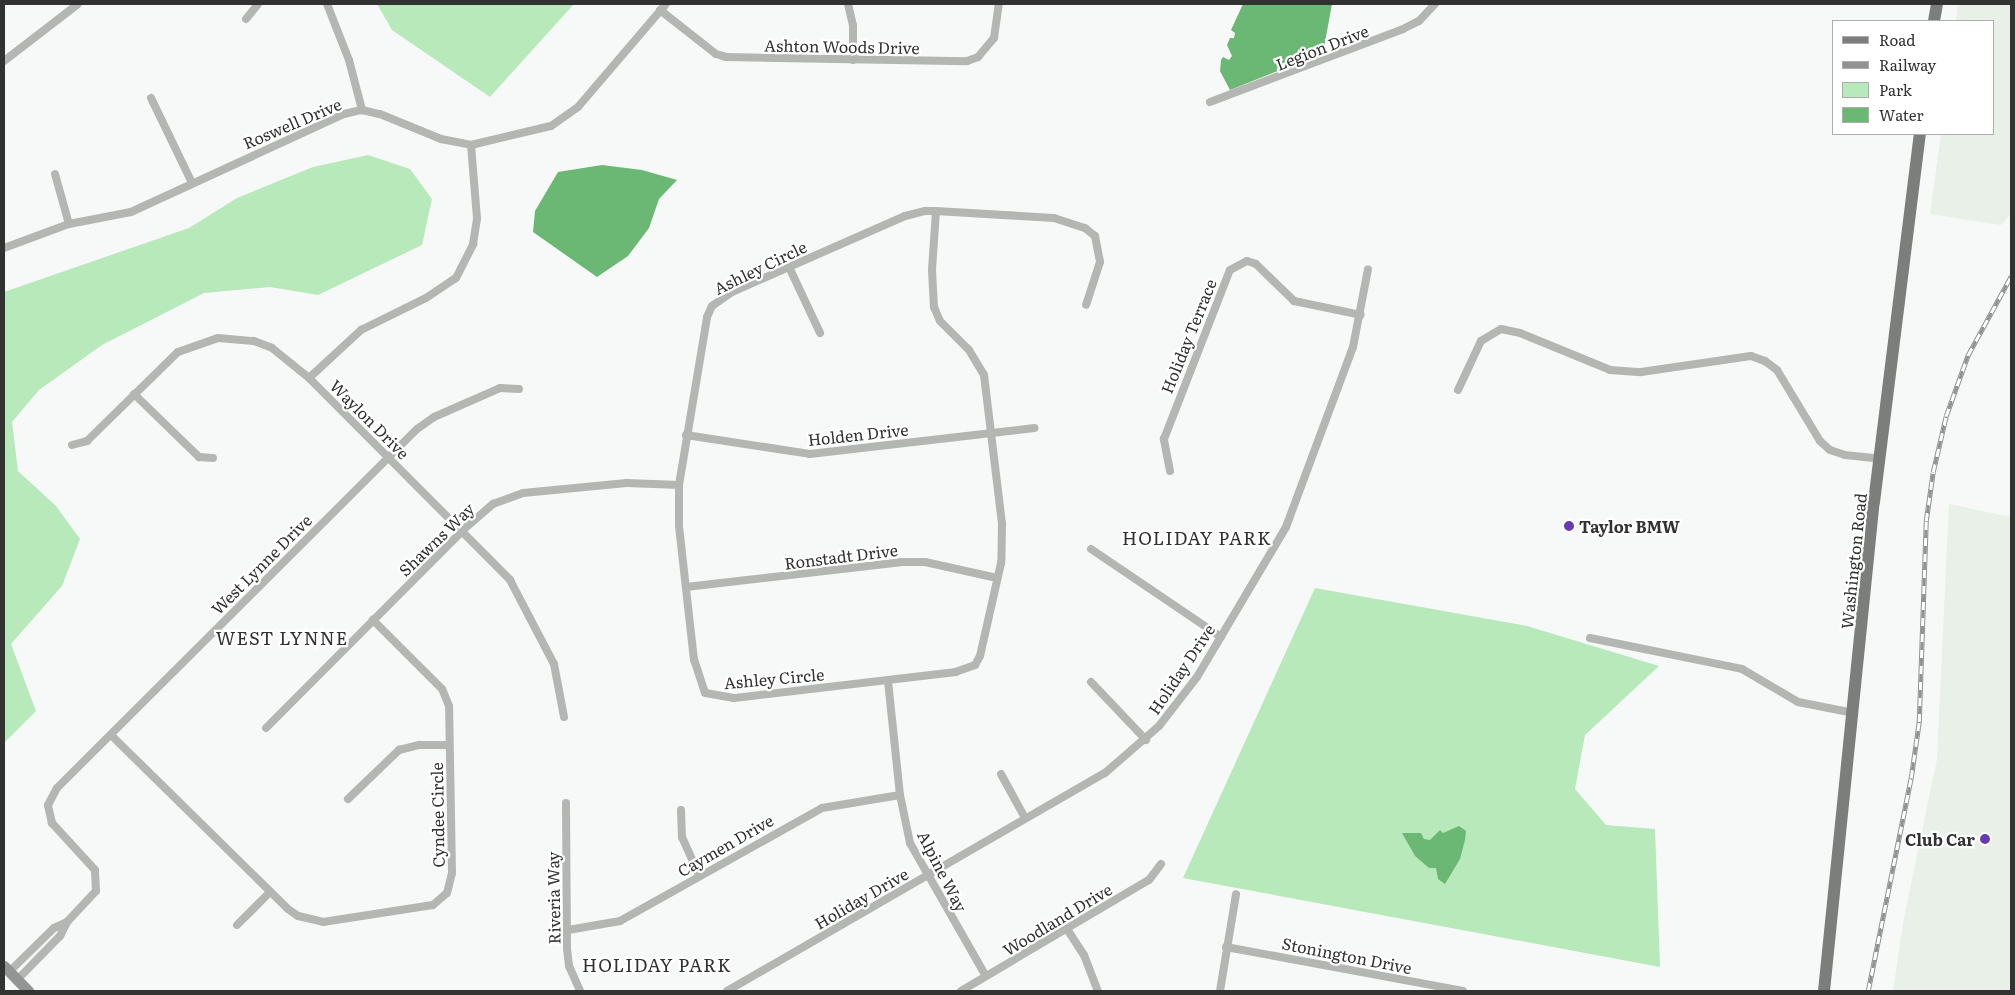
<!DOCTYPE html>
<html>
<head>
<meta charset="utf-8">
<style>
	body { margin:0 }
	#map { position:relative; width:2015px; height:995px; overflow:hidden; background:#f6f9f7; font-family:Literata,serif }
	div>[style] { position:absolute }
	.built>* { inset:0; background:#e8f0e8 }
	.green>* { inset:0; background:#b8e9bb }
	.water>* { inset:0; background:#6bb874 }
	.minor>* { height:8px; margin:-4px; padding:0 4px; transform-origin:4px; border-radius:4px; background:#b4b6b4 }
	.secondary>* { height:11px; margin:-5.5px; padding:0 5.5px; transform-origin:5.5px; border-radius:5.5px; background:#939594 }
	.primary>* { height:12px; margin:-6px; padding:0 6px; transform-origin:6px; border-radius:6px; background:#7c7e7c }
	.rail>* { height:4.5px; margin-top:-2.25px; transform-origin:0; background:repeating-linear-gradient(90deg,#fff 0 8px,#919392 0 16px); box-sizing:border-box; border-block:1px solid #919392 }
	.dots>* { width:14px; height:14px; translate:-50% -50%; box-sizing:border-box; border:2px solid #fff; border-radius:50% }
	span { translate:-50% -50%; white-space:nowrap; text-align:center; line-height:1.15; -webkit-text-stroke:4.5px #fff; paint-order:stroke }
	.street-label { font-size:16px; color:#313231 }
	.poi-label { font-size:16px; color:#313231; font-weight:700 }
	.left { translate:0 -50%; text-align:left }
	.right { translate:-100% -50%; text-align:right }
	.neighbourhood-label { font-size:18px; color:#313231; letter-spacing:1px }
	.frame { position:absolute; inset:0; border:5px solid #313231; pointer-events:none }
	.legend { position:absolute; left:1832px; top:20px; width:162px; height:115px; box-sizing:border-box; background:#fff; border:1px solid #adadad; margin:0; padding:6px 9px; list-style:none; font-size:15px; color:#313231 }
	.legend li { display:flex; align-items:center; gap:10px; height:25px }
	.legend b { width:25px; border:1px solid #adadad }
</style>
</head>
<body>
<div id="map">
	<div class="built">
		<div style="clip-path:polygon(1958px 4px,2011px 4px,2011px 214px,2001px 225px,1930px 214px,1941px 134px,1994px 134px,1994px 21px,1956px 21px)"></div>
		<div style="clip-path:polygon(1949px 504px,2011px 517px,2011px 991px,1893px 991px,1903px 923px,1937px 759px)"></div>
	</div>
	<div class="green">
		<div style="clip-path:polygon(377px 4px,574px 4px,490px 97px,392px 30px)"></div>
		<div style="clip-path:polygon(368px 155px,410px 169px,432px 199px,422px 245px,318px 295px,270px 287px,204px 293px,102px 345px,39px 390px,12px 422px,18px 471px,56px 506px,80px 539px,62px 586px,11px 644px,36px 711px,4px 743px,4px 292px,189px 228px,237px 198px,313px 167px)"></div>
		<div style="clip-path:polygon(1315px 588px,1527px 626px,1659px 666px,1585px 735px,1575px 789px,1606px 825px,1655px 829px,1660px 967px,1183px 878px)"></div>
	</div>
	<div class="water">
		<div style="clip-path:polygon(1243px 4px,1332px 4px,1323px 53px,1230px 90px,1220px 71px,1221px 60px,1223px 57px,1229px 60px,1232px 56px,1227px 45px,1230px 38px,1234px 38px,1235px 33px,1231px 30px)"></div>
		<div style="clip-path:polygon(602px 165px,642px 170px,677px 180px,659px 199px,649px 228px,628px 256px,597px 277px,533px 232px,535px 211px,558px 172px)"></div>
		<div style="clip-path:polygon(1459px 826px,1466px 831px,1465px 840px,1460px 859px,1445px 884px,1438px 879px,1436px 868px,1429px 868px,1415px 856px,1402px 833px,1421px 833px,1424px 839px,1430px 840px,1440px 830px,1443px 833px)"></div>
	</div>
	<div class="minor">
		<div style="left:327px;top:4px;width:60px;rotate:68.6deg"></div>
		<div style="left:349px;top:60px;width:52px;rotate:75.4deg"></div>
		<div style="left:848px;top:4px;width:22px;rotate:77deg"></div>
		<div style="left:853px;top:25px;width:35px;rotate:90deg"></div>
		<div style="left:660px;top:10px;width:71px;rotate:38.2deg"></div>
		<div style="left:716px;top:54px;width:10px;rotate:17deg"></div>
		<div style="left:726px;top:57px;width:241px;rotate:1deg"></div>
		<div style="left:967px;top:61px;width:12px;rotate:-20deg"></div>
		<div style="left:978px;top:57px;width:25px;rotate:-50deg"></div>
		<div style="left:994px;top:38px;width:34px;rotate:-82deg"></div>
		<div style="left:246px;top:19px;width:19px;rotate:-51deg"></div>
		<div style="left:4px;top:61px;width:93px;rotate:-37.6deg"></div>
		<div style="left:151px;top:98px;width:94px;rotate:64.2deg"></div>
		<div style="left:1210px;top:102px;width:206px;rotate:-20.7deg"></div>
		<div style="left:1403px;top:29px;width:18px;rotate:-27deg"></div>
		<div style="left:1419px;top:21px;width:23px;rotate:-47deg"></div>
		<div style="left:55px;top:174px;width:52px;rotate:74.4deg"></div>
		<div style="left:936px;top:211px;width:59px;rotate:93.9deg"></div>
		<div style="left:932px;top:270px;width:37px;rotate:87deg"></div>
		<div style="left:934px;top:307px;width:15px;rotate:67deg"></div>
		<div style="left:940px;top:321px;width:41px;rotate:45deg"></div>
		<div style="left:969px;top:350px;width:29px;rotate:59deg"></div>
		<div style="left:984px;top:375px;width:150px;rotate:83.1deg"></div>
		<div style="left:1002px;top:524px;width:39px;rotate:91deg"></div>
		<div style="left:1001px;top:563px;width:95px;rotate:102.7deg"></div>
		<div style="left:980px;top:656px;width:10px;rotate:119deg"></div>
		<div style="left:975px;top:665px;width:20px;rotate:160deg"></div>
		<div style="left:956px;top:672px;width:224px;rotate:173.3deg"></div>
		<div style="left:734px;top:698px;width:29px;rotate:-170deg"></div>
		<div style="left:705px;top:693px;width:35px;rotate:-108deg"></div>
		<div style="left:694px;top:660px;width:135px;rotate:-96.4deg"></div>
		<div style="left:679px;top:526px;width:41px;rotate:-90deg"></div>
		<div style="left:679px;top:485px;width:170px;rotate:-80.5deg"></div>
		<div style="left:707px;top:317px;width:12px;rotate:-66deg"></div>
		<div style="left:712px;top:306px;width:24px;rotate:-35deg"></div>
		<div style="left:732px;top:292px;width:189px;rotate:-23.7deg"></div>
		<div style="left:905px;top:216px;width:21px;rotate:-14deg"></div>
		<div style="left:925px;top:211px;width:11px"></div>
		<div style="left:936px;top:211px;width:118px;rotate:3.4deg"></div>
		<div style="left:1054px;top:218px;width:33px;rotate:18deg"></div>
		<div style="left:1085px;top:228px;width:13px;rotate:39deg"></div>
		<div style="left:1095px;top:236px;width:26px;rotate:79deg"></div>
		<div style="left:1100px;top:262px;width:45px;rotate:108deg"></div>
		<div style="left:4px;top:248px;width:69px;rotate:-20.3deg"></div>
		<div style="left:69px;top:224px;width:63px;rotate:-11deg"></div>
		<div style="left:131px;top:212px;width:234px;rotate:-24.7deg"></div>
		<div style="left:344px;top:114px;width:18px;rotate:-13deg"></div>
		<div style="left:362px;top:110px;width:18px;rotate:13deg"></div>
		<div style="left:380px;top:114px;width:66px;rotate:22.3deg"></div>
		<div style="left:441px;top:139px;width:31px;rotate:11deg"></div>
		<div style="left:471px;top:145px;width:82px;rotate:-13.4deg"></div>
		<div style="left:551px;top:126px;width:33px;rotate:-35deg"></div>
		<div style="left:578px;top:107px;width:135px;rotate:-49.5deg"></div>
		<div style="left:789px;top:267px;width:73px;rotate:64.8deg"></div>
		<div style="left:309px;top:378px;width:71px;rotate:-42.7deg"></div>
		<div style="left:361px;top:330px;width:72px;rotate:-26.2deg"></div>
		<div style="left:426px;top:298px;width:36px;rotate:-34deg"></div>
		<div style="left:456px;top:278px;width:38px;rotate:-63deg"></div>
		<div style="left:473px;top:244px;width:26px;rotate:-81deg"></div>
		<div style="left:477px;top:218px;width:73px;rotate:-94.7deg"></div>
		<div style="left:1458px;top:390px;width:54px;rotate:-64.9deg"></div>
		<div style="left:1481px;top:341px;width:23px;rotate:-31deg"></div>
		<div style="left:1501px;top:329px;width:19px;rotate:12deg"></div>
		<div style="left:1520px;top:333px;width:97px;rotate:22.3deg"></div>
		<div style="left:1610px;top:370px;width:31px;rotate:4deg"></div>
		<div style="left:1641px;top:372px;width:111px;rotate:-8.3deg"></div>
		<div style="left:1751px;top:356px;width:15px;rotate:20deg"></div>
		<div style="left:1765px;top:361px;width:15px;rotate:37deg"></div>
		<div style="left:1777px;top:370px;width:83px;rotate:58.8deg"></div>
		<div style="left:1820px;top:441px;width:13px;rotate:42deg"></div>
		<div style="left:1830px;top:450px;width:16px;rotate:18deg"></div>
		<div style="left:1845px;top:455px;width:36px;rotate:6deg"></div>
		<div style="left:134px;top:394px;width:91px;rotate:44.1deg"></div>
		<div style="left:199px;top:457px;width:14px;rotate:4deg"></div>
		<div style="left:686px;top:435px;width:125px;rotate:8.7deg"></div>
		<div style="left:810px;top:454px;width:226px;rotate:-6.6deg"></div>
		<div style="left:72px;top:445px;width:16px;rotate:-15deg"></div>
		<div style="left:87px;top:441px;width:127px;rotate:-44.4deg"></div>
		<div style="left:178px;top:352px;width:42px;rotate:-19.3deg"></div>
		<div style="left:218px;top:338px;width:36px;rotate:5deg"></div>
		<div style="left:254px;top:341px;width:19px;rotate:21deg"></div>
		<div style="left:272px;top:348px;width:48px;rotate:39deg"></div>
		<div style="left:309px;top:378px;width:285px;rotate:45.1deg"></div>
		<div style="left:510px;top:580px;width:95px;rotate:62.4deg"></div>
		<div style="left:554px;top:664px;width:54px;rotate:79.3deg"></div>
		<div style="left:1170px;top:471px;width:33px;rotate:-101deg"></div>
		<div style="left:1164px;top:439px;width:181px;rotate:-68.7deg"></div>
		<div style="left:1230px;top:270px;width:19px;rotate:-28deg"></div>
		<div style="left:1247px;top:261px;width:9px;rotate:18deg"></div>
		<div style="left:1256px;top:264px;width:53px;rotate:44.2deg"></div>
		<div style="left:1294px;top:301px;width:68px;rotate:11.8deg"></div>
		<div style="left:1091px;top:549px;width:157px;rotate:34.1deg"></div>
		<div style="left:686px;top:587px;width:216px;rotate:-6.6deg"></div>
		<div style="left:901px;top:562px;width:24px"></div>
		<div style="left:925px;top:562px;width:74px;rotate:12.5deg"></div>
		<div style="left:1590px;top:638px;width:155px;rotate:11.5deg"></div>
		<div style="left:1742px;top:669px;width:65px;rotate:30.5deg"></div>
		<div style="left:1798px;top:702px;width:57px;rotate:11.1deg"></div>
		<div style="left:888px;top:681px;width:115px;rotate:84deg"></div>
		<div style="left:900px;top:795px;width:49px;rotate:78.2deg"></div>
		<div style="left:910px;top:843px;width:153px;rotate:60.3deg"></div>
		<div style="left:1091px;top:682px;width:80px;rotate:46.5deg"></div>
		<div style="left:266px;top:728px;width:279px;rotate:-45.1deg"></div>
		<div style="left:463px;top:530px;width:40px;rotate:-41deg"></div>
		<div style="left:493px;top:504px;width:32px;rotate:-20deg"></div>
		<div style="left:523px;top:493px;width:104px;rotate:-5.5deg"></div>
		<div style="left:627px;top:483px;width:52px;rotate:2.2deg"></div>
		<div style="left:111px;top:735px;width:248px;rotate:44.5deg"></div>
		<div style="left:288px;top:909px;width:12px;rotate:35deg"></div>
		<div style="left:298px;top:916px;width:26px;rotate:13deg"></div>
		<div style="left:323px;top:922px;width:111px;rotate:-8.8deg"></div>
		<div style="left:433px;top:905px;width:18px;rotate:-41deg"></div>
		<div style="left:447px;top:893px;width:21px;rotate:-76deg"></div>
		<div style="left:452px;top:873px;width:167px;rotate:-91deg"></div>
		<div style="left:449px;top:706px;width:18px;rotate:-112deg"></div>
		<div style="left:442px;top:689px;width:98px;rotate:-135deg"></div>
		<div style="left:1001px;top:774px;width:50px;rotate:61.4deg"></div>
		<div style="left:348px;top:799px;width:71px;rotate:-43.9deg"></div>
		<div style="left:399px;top:750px;width:21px;rotate:-14deg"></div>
		<div style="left:419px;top:745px;width:30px"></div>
		<div style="left:566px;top:803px;width:146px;rotate:89.6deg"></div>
		<div style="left:567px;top:949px;width:17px;rotate:83deg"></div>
		<div style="left:569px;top:966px;width:27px;rotate:66deg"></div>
		<div style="left:681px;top:810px;width:27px;rotate:88deg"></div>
		<div style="left:682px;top:837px;width:42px;rotate:65.9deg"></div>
		<div style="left:237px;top:925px;width:47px;rotate:-45deg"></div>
		<div style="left:1067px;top:929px;width:31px;rotate:57deg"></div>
		<div style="left:1084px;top:955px;width:39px;rotate:69deg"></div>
		<div style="left:568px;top:930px;width:53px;rotate:-9.8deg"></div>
		<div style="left:620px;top:921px;width:231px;rotate:-29.2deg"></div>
		<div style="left:822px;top:808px;width:79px;rotate:-9.5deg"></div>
		<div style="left:1226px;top:947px;width:241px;rotate:10.5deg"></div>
		<div style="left:9px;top:972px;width:63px;rotate:-44.4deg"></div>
		<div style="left:54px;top:928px;width:14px;rotate:-25deg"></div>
		<div style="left:17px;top:980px;width:62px;rotate:-45.7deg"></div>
		<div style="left:60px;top:936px;width:16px;rotate:-63deg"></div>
		<div style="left:67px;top:922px;width:42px;rotate:-46.9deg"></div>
		<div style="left:96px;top:891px;width:21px;rotate:-93deg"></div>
		<div style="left:95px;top:870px;width:64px;rotate:-132.5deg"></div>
		<div style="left:52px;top:823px;width:18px;rotate:-103deg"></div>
		<div style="left:48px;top:805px;width:19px;rotate:-62deg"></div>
		<div style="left:57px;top:788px;width:508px;rotate:-44.92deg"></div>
		<div style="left:417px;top:429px;width:21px;rotate:-35deg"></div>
		<div style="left:434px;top:417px;width:72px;rotate:-23.7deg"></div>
		<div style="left:500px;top:388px;width:19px;rotate:3deg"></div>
		<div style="left:727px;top:991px;width:436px;rotate:-30deg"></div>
		<div style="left:1105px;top:773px;width:72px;rotate:-41deg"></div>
		<div style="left:1159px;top:726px;width:62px;rotate:-52.2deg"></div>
		<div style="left:1197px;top:677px;width:174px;rotate:-59.3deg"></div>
		<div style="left:1286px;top:527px;width:192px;rotate:-69.6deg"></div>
		<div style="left:1353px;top:347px;width:79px;rotate:-79.1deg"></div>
		<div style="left:961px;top:991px;width:218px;rotate:-30.6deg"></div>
		<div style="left:1149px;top:880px;width:20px;rotate:-53deg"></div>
		<div style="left:1220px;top:991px;width:98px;rotate:-80.6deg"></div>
	</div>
	<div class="secondary">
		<div style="left:4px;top:966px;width:35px;rotate:46deg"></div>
	</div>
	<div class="primary">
		<div style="left:1934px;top:21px;width:17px;rotate:-80deg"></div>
		<div style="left:1824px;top:991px;width:492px;rotate:-84.2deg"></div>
		<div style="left:1874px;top:502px;width:371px;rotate:-82.9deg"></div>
	</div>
	<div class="rail">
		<div style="left:1868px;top:991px;width:217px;rotate:-78.6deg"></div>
		<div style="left:1911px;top:778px;width:57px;rotate:-81.9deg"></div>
		<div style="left:1919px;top:722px;width:201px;rotate:-88deg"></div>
		<div style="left:1926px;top:521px;width:49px;rotate:-81.9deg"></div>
		<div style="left:1933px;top:472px;width:57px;rotate:-76.9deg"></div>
		<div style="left:1946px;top:416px;width:65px;rotate:-70.2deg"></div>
		<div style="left:1968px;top:355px;width:90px;rotate:-61.4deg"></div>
	</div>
	<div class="dots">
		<div style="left:1569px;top:526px;background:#693bb2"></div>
		<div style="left:1985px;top:839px;background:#693bb2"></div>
	</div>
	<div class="street-label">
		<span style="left:842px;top:46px;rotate:1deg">Ashton Woods Drive</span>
		<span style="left:1322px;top:47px;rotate:-21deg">Legion Drive</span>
		<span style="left:292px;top:123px;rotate:-23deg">Roswell Drive</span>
		<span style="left:760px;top:267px;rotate:-26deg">Ashley Circle</span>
		<span style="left:1188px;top:336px;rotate:-68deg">Holiday Terrace</span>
		<span style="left:370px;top:419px;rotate:45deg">Waylon Drive</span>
		<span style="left:858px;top:434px;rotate:-6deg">Holden Drive</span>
		<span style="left:436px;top:539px;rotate:-44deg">Shawns Way</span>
		<span style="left:841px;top:556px;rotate:-7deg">Ronstadt Drive</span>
		<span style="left:1853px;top:561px;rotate:-84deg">Washington Road</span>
		<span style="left:261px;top:564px;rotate:-45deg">West Lynne Drive</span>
		<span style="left:1181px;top:669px;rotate:-56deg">Holiday Drive</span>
		<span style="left:774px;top:678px;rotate:-5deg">Ashley Circle</span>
		<span style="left:437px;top:815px;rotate:-91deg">Cyndee Circle</span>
		<span style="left:725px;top:845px;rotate:-30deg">Caymen Drive</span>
		<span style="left:943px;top:871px;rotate:63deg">Alpine Way</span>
		<span style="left:553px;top:898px;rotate:-91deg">Riveria Way</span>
		<span style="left:861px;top:898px;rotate:-30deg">Holiday Drive</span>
		<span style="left:1057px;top:919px;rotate:-31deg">Woodland Drive</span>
		<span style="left:1347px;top:955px;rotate:11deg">Stonington Drive</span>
	</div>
	<div class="poi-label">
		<span class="left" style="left:1579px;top:526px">Taylor BMW</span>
		<span class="right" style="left:1975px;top:839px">Club Car</span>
	</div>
	<div class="neighbourhood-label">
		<span style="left:1197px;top:538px">HOLIDAY PARK</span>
		<span style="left:282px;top:638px">WEST LYNNE</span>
		<span style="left:657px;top:965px">HOLIDAY PARK</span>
	</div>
	<div class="frame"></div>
	<ul class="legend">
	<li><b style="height:6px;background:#7c7e7c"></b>Road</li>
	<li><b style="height:6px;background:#919392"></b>Railway</li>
	<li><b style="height:14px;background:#b8e9bb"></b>Park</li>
	<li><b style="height:14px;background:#6bb874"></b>Water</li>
	</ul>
</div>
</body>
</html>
